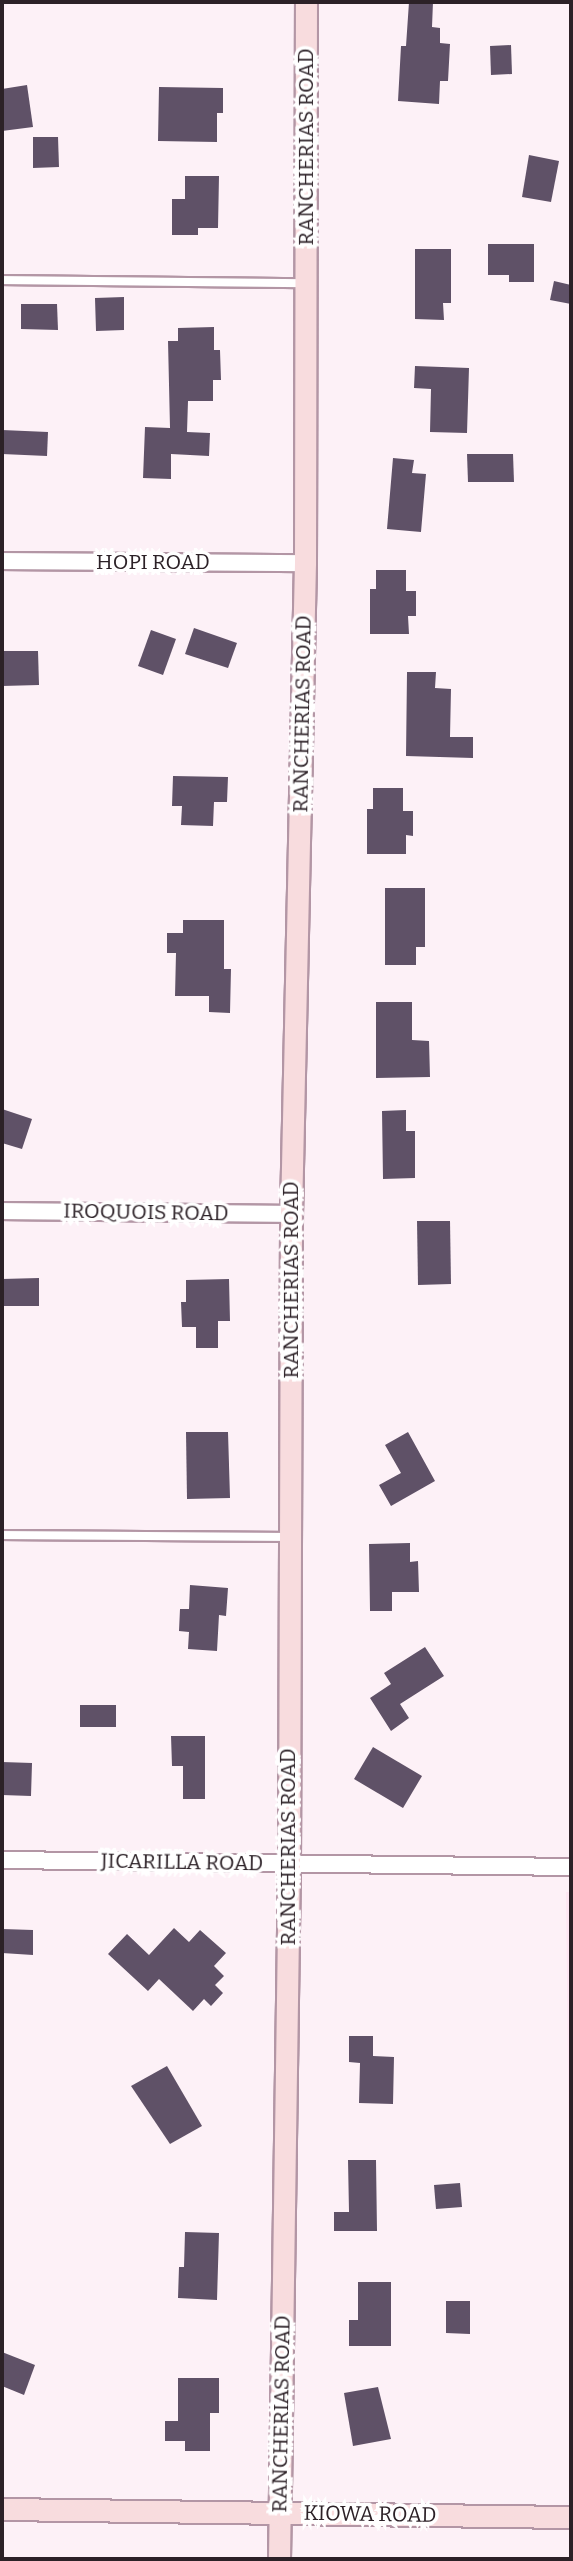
<!DOCTYPE html>
<html>
<head>
<meta charset="utf-8">
<style>
	body { margin:0 }
	#map { position:relative; width:573px; height:2561px; overflow:hidden; background:#fdf1f7; font-family:Bitter,serif }
	div>[style] { position:absolute }
	.built>* { inset:0; background:#fde6f2 }
	.building>* { inset:0; background:#5f5167 }
	.roads { filter:drop-shadow(2px 0 #b396a5) drop-shadow(-2px 0 #b396a5) drop-shadow(0 2px #b396a5) drop-shadow(0 -2px #b396a5) }
	.lane>* { height:8px; margin:-4px; padding:0 4px; transform-origin:4px; border-radius:4px; background:#fff }
	.street>* { height:16px; margin:-8px; padding:0 8px; transform-origin:8px; border-radius:8px; background:#fff }
	.secondary>* { height:21px; margin:-10.5px; padding:0 10.5px; transform-origin:10.5px; border-radius:10.5px; background:#f8dcde }
	span { translate:-50% -50%; white-space:nowrap; text-align:center; line-height:1.15; -webkit-text-stroke:7px #fff; paint-order:stroke }
	.street-label { font-size:21px; color:#2c2127 }
	.frame { position:absolute; inset:0; border:4px solid #2c2127; pointer-events:none }
</style>
</head>
<body>
<div id="map">
	<div class="built">
		<div style="clip-path:polygon(566px 1892px,571px 1892px,571px 2341px)"></div>
	</div>
	<div class="building">
		<div style="clip-path:polygon(409px 2px,433px 2px,432px 27px,440px 28px,440px 43px,450px 44px,448px 81px,440px 81px,439px 104px,398px 101px,401px 46px,406px 46px)"></div>
		<div style="clip-path:polygon(511px 45px,512px 74px,491px 75px,490px 46px)"></div>
		<div style="clip-path:polygon(27px 85px,33px 127px,2px 131px,2px 89px)"></div>
		<div style="clip-path:polygon(159px 87px,223px 88px,223px 113px,217px 113px,217px 142px,158px 141px)"></div>
		<div style="clip-path:polygon(33px 137px,58px 137px,59px 167px,33px 168px)"></div>
		<div style="clip-path:polygon(529px 155px,559px 161px,551px 202px,522px 197px)"></div>
		<div style="clip-path:polygon(185px 176px,219px 176px,218px 228px,198px 228px,198px 235px,172px 235px,172px 199px,185px 199px)"></div>
		<div style="clip-path:polygon(488px 244px,534px 244px,534px 282px,509px 282px,509px 275px,488px 275px)"></div>
		<div style="clip-path:polygon(415px 249px,451px 249px,451px 303px,443px 303px,444px 320px,415px 319px)"></div>
		<div style="clip-path:polygon(554px 281px,571px 285px,571px 304px,550px 300px)"></div>
		<div style="clip-path:polygon(124px 297px,124px 330px,96px 331px,95px 298px)"></div>
		<div style="clip-path:polygon(21px 304px,57px 304px,58px 330px,21px 329px)"></div>
		<div style="clip-path:polygon(214px 327px,214px 350px,220px 350px,221px 380px,213px 380px,213px 401px,188px 401px,187px 432px,210px 433px,209px 456px,171px 454px,171px 479px,143px 478px,145px 427px,170px 428px,168px 341px,178px 341px,178px 328px)"></div>
		<div style="clip-path:polygon(415px 366px,469px 368px,467px 433px,430px 432px,431px 389px,414px 388px)"></div>
		<div style="clip-path:polygon(2px 430px,48px 432px,47px 456px,2px 454px)"></div>
		<div style="clip-path:polygon(467px 454px,513px 454px,514px 482px,468px 482px)"></div>
		<div style="clip-path:polygon(393px 458px,414px 460px,412px 473px,426px 474px,421px 532px,387px 529px)"></div>
		<div style="clip-path:polygon(376px 570px,406px 570px,406px 591px,416px 591px,416px 616px,408px 616px,409px 634px,370px 634px,370px 589px,376px 589px)"></div>
		<div style="clip-path:polygon(194px 628px,237px 643px,228px 668px,185px 654px)"></div>
		<div style="clip-path:polygon(151px 630px,176px 639px,163px 675px,138px 666px)"></div>
		<div style="clip-path:polygon(2px 651px,38px 651px,39px 685px,2px 686px)"></div>
		<div style="clip-path:polygon(407px 672px,436px 672px,435px 688px,451px 689px,450px 737px,473px 737px,473px 758px,406px 756px)"></div>
		<div style="clip-path:polygon(173px 776px,228px 777px,227px 802px,214px 802px,213px 826px,181px 825px,182px 806px,172px 806px)"></div>
		<div style="clip-path:polygon(373px 788px,403px 788px,403px 811px,413px 811px,413px 836px,406px 835px,406px 854px,367px 854px,367px 809px,373px 809px)"></div>
		<div style="clip-path:polygon(385px 888px,425px 888px,425px 947px,416px 947px,416px 965px,385px 965px)"></div>
		<div style="clip-path:polygon(183px 920px,224px 920px,224px 969px,231px 969px,230px 1013px,209px 1012px,209px 996px,175px 996px,176px 953px,167px 953px,167px 933px,183px 933px)"></div>
		<div style="clip-path:polygon(376px 1002px,412px 1002px,412px 1040px,429px 1041px,430px 1077px,376px 1078px)"></div>
		<div style="clip-path:polygon(2px 1109px,32px 1119px,22px 1149px,2px 1143px)"></div>
		<div style="clip-path:polygon(406px 1110px,406px 1131px,415px 1131px,415px 1178px,383px 1179px,382px 1111px)"></div>
		<div style="clip-path:polygon(417px 1221px,450px 1221px,451px 1284px,418px 1285px)"></div>
		<div style="clip-path:polygon(39px 1278px,39px 1306px,2px 1306px,2px 1279px)"></div>
		<div style="clip-path:polygon(229px 1279px,230px 1321px,218px 1321px,218px 1348px,196px 1348px,196px 1327px,182px 1327px,181px 1302px,186px 1302px,186px 1280px)"></div>
		<div style="clip-path:polygon(186px 1432px,228px 1432px,230px 1498px,187px 1499px)"></div>
		<div style="clip-path:polygon(408px 1432px,435px 1481px,391px 1506px,379px 1485px,401px 1473px,385px 1445px)"></div>
		<div style="clip-path:polygon(410px 1543px,410px 1562px,418px 1561px,419px 1592px,392px 1592px,392px 1611px,370px 1611px,369px 1544px)"></div>
		<div style="clip-path:polygon(190px 1585px,228px 1588px,226px 1616px,219px 1615px,217px 1651px,188px 1649px,189px 1632px,179px 1631px,180px 1609px,189px 1609px)"></div>
		<div style="clip-path:polygon(425px 1647px,444px 1676px,400px 1704px,409px 1718px,391px 1731px,370px 1698px,391px 1684px,384px 1673px)"></div>
		<div style="clip-path:polygon(80px 1705px,116px 1705px,116px 1727px,80px 1727px)"></div>
		<div style="clip-path:polygon(171px 1736px,205px 1736px,205px 1799px,183px 1799px,183px 1766px,172px 1766px)"></div>
		<div style="clip-path:polygon(373px 1747px,422px 1776px,403px 1808px,354px 1779px)"></div>
		<div style="clip-path:polygon(2px 1762px,32px 1763px,31px 1796px,2px 1795px)"></div>
		<div style="clip-path:polygon(174px 1928px,189px 1942px,200px 1930px,226px 1953px,214px 1966px,224px 1976px,215px 1985px,223px 1993px,211px 2006px,204px 1999px,193px 2011px,159px 1979px,148px 1991px,108px 1954px,127px 1934px,149px 1955px)"></div>
		<div style="clip-path:polygon(2px 1929px,33px 1930px,33px 1955px,2px 1953px)"></div>
		<div style="clip-path:polygon(349px 2036px,373px 2036px,373px 2056px,394px 2057px,393px 2104px,359px 2103px,360px 2063px,349px 2062px)"></div>
		<div style="clip-path:polygon(167px 2066px,202px 2126px,170px 2144px,131px 2086px)"></div>
		<div style="clip-path:polygon(348px 2160px,376px 2160px,377px 2231px,334px 2231px,334px 2212px,349px 2212px)"></div>
		<div style="clip-path:polygon(460px 2183px,462px 2207px,436px 2209px,434px 2185px)"></div>
		<div style="clip-path:polygon(185px 2232px,219px 2233px,217px 2300px,178px 2298px,179px 2267px,184px 2267px)"></div>
		<div style="clip-path:polygon(358px 2282px,391px 2282px,391px 2346px,349px 2346px,349px 2320px,358px 2320px)"></div>
		<div style="clip-path:polygon(446px 2301px,470px 2301px,470px 2334px,446px 2333px)"></div>
		<div style="clip-path:polygon(2px 2352px,35px 2365px,24px 2395px,2px 2386px)"></div>
		<div style="clip-path:polygon(178px 2378px,219px 2378px,219px 2413px,210px 2413px,210px 2451px,185px 2451px,185px 2441px,165px 2441px,165px 2421px,178px 2421px)"></div>
		<div style="clip-path:polygon(378px 2387px,391px 2439px,353px 2446px,344px 2393px)"></div>
	</div>
	<div class="roads">
		<div class="lane">
			<div style="left:2px;top:280px;width:301px;rotate:0.6deg"></div>
			<div style="left:2px;top:1535px;width:287px;rotate:0.4deg"></div>
		</div>
		<div class="street">
			<div style="left:2px;top:561px;width:303px;rotate:0.4deg"></div>
			<div style="left:2px;top:1211px;width:289px;rotate:0.6deg"></div>
			<div style="left:2px;top:1860px;width:569px;rotate:0.7deg"></div>
		</div>
		<div class="secondary">
			<div style="left:2px;top:2509px;width:569px;rotate:0.81deg"></div>
			<div style="left:279px;top:2559px;width:695px;rotate:-89.18deg"></div>
			<div style="left:289px;top:1864px;width:650px;rotate:-89.82deg"></div>
			<div style="left:291px;top:1214px;width:651px;rotate:-88.77deg"></div>
			<div style="left:305px;top:563px;width:561px;rotate:-89.9deg"></div>
		</div>
	</div>
	<div class="street-label">
		<span style="left:306px;top:147px;rotate:-90deg">RANCHERIAS ROAD</span>
		<span style="left:153px;top:562px">HOPI ROAD</span>
		<span style="left:302px;top:714px;rotate:-89deg">RANCHERIAS ROAD</span>
		<span style="left:146px;top:1212px;rotate:1deg">IROQUOIS ROAD</span>
		<span style="left:291px;top:1280px;rotate:-90deg">RANCHERIAS ROAD</span>
		<span style="left:288px;top:1847px;rotate:-90deg">RANCHERIAS ROAD</span>
		<span style="left:182px;top:1862px;rotate:1deg">JICARILLA ROAD</span>
		<span style="left:281px;top:2414px;rotate:-89deg">RANCHERIAS ROAD</span>
		<span style="left:370px;top:2514px;rotate:1deg">KIOWA ROAD</span>
	</div>
	<div class="frame"></div>
</div>
</body>
</html>
